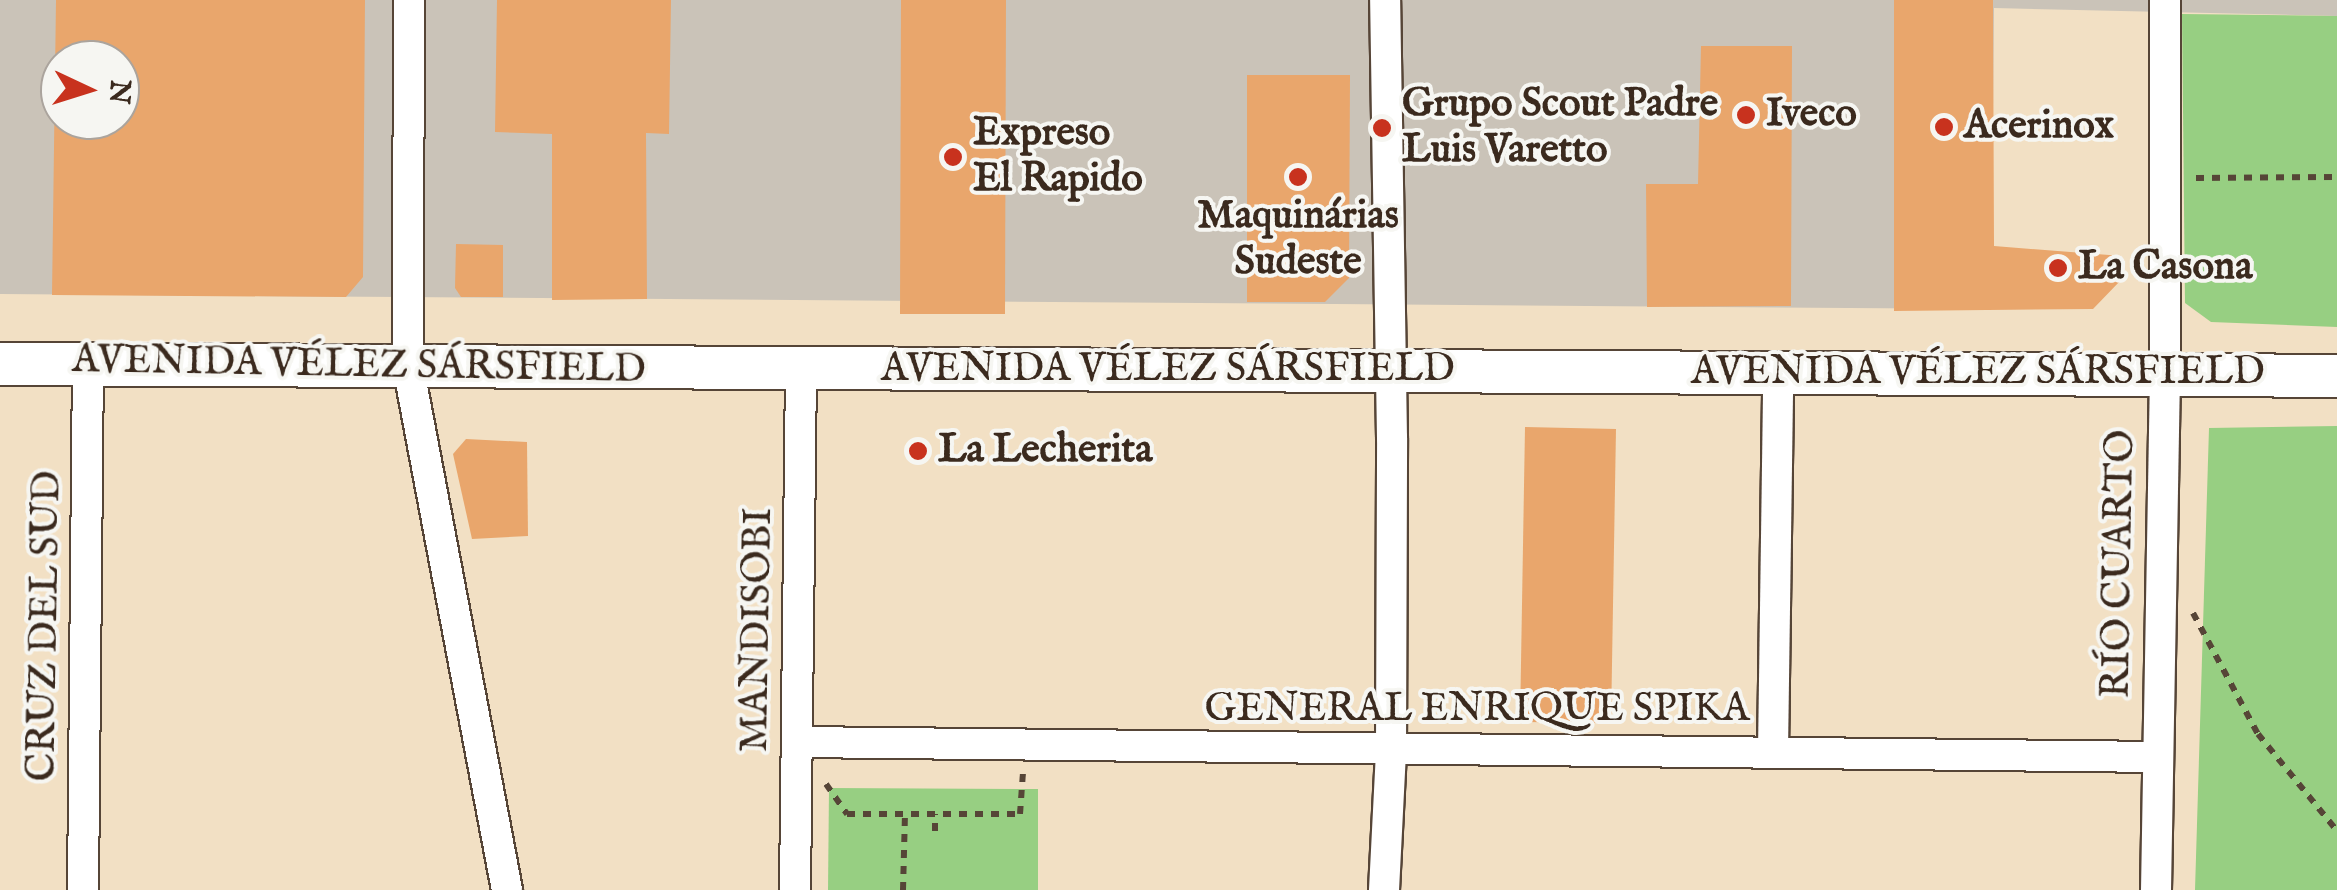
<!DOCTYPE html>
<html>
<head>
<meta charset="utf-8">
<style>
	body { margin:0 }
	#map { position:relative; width:2337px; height:890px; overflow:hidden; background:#f2e0c4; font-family:"IM FELL English",serif }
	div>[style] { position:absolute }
	.industrial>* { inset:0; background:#cac3b8 }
	.green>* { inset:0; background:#97cf82 }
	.building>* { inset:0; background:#e9a66c }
	.path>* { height:6px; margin-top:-3px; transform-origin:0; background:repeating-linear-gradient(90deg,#564537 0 8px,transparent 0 16px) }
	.roads { filter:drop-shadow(2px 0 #564537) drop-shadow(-2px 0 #564537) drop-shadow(0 2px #564537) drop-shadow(0 -2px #564537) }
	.minor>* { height:30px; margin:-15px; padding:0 15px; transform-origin:15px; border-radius:15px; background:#fff }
	.secondary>* { height:42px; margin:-21px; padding:0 21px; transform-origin:21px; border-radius:21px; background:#fff }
	.dots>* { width:28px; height:28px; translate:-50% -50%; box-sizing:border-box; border:5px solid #f6f6f2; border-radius:50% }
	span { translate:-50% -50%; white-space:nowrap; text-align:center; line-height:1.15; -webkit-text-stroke:8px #f6f6f2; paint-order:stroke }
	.poi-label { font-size:40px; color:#3b2a1e; font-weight:700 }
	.left { translate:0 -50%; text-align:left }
	.street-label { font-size:40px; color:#3b2a1e }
	.north { position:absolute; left:40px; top:40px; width:100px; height:100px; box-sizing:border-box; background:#f6f6f2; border:2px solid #aba49d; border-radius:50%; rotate:94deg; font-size:28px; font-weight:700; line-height:40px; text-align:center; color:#3b2a1e }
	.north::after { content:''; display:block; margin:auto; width:35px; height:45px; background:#c8321e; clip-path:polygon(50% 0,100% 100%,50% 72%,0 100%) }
</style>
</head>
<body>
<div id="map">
	<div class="industrial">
		<div style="clip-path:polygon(evenodd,0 0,2337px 0,2337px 16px,1994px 8px,1991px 309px,0 294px,0 0,60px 60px,120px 60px,120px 120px,60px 120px,60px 60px)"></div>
	</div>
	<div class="green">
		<div style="clip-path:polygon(2182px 14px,2337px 16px,2337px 327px,2211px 322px,2185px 303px)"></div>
		<div style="clip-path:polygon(2337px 426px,2337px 890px,2195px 890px,2209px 428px)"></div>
		<div style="clip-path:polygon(829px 788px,1038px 789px,1038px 890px,828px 890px)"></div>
	</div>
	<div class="building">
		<div style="clip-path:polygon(evenodd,56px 0,365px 0,363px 277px,346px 297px,52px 295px,56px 0,60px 60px,120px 60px,120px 120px,60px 120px,60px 60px)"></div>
		<div style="clip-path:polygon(497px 0,671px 0,669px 134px,646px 133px,647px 299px,552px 300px,552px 134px,495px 132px)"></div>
		<div style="clip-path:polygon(901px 0,1006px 0,1005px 314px,900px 314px)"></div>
		<div style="clip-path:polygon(1894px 0,1993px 0,1994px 246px,2122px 256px,2121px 280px,2093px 309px,1894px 311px)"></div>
		<div style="clip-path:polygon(1701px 46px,1792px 46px,1791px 306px,1647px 307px,1646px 184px,1698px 184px)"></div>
		<div style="clip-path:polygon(1247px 75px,1350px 75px,1349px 278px,1325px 302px,1247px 302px)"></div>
		<div style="clip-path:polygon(456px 244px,503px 245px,503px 297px,461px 297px,455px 288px)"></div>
		<div style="clip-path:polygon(1525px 427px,1616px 429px,1611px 723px,1520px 722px)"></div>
		<div style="clip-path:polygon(466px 439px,527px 442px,528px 536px,472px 539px,453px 454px)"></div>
	</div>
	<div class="path">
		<div style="left:2196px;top:178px;width:141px;rotate:-0.4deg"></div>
		<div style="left:2193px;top:613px;width:137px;rotate:61.8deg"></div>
		<div style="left:2258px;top:734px;width:125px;rotate:50.8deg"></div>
		<div style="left:826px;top:784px;width:37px;rotate:55deg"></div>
		<div style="left:847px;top:814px;width:173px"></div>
		<div style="left:1020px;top:814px;width:42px;rotate:-85.9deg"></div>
		<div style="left:935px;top:831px;width:17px;rotate:-90deg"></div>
		<div style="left:903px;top:890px;width:76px;rotate:-88.5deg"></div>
	</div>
	<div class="roads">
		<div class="minor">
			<div style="left:409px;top:0;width:366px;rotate:90.2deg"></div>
			<div style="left:408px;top:366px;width:533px;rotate:79.3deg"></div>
			<div style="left:797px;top:742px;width:1359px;rotate:0.63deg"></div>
			<div style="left:1773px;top:752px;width:380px;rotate:-89.2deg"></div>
			<div style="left:83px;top:890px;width:527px;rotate:-89.46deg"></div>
			<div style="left:795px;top:890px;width:519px;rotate:-89.34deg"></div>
			<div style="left:1384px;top:890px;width:139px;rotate:-87.1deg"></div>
			<div style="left:1391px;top:751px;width:313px;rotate:-89.8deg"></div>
			<div style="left:1392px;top:438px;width:438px;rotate:-90.9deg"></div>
			<div style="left:2156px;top:890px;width:515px;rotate:-89deg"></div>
			<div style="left:2165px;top:375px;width:375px;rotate:-90deg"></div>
		</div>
		<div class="secondary">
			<div style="left:0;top:364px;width:2337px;rotate:0.29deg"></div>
		</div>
	</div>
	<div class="dots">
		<div style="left:1746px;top:115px;background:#c8321e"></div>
		<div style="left:1944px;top:127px;background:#c8321e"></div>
		<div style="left:1382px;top:128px;background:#c8321e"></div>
		<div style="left:953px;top:157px;background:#c8321e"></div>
		<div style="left:1298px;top:177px;background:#c8321e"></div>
		<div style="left:2058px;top:268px;background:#c8321e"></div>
		<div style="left:918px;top:451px;background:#c8321e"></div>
	</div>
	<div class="poi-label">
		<span class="left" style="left:1402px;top:128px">Grupo Scout Padre<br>Luis Varetto</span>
		<span class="left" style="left:1766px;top:115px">Iveco</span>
		<span class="left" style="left:1964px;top:127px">Acerinox</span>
		<span class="left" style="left:973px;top:157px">Expreso<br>El Rapido</span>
		<span style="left:1298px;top:240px">Maquinárias<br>Sudeste</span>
		<span class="left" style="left:2078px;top:268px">La Casona</span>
		<span class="left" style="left:938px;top:451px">La Lecherita</span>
	</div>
	<div class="street-label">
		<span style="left:359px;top:366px;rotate:1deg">AVENIDA VÉLEZ SÁRSFIELD</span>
		<span style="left:1168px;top:370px">AVENIDA VÉLEZ SÁRSFIELD</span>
		<span style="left:1978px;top:373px">AVENIDA VÉLEZ SÁRSFIELD</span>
		<span style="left:2120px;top:564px;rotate:-89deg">RÍO CUARTO</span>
		<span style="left:46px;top:626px;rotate:-89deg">CRUZ DEL SUD</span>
		<span style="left:758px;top:630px;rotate:-89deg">MANDISOBI</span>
		<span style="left:1477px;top:710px">GENERAL ENRIQUE SPIKA</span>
	</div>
	<div class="north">N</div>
</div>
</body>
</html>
